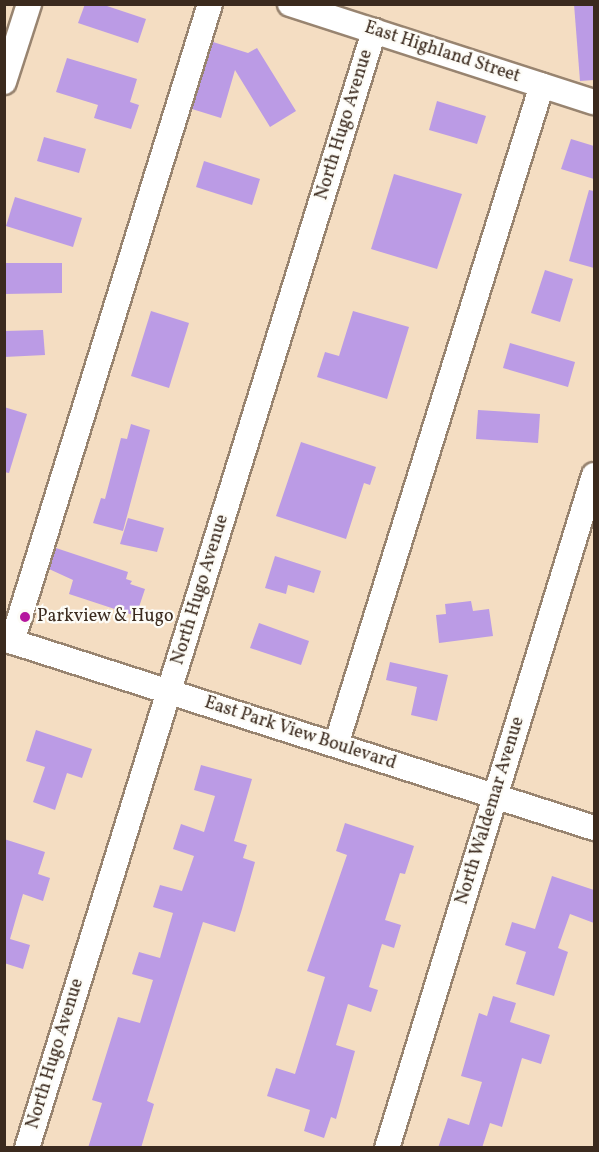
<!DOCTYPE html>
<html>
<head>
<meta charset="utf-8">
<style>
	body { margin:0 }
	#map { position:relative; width:599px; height:1152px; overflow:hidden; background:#f4ddc2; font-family:Vollkorn,serif }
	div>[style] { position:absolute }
	.building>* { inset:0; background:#bb9be5 }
	.roads { filter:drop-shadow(2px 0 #988470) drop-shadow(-2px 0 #988470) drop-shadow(0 2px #988470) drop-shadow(0 -2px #988470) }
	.minor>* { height:24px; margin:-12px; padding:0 12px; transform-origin:12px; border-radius:12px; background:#fff }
	.dots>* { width:16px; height:16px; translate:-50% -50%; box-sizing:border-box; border:3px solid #fdfcf7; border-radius:50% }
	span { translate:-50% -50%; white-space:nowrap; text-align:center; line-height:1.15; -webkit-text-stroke:4.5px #fdfcf7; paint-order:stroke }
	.street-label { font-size:18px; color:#3b2a1e }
	.poi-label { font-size:18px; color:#3b2a1e }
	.left { translate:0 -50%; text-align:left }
	.frame { position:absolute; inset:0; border:6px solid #3b2a1e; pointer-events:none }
</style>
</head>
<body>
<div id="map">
	<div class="building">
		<div style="clip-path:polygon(85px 4px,101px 4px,146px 19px,138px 43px,78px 23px)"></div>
		<div style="clip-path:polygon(574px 4px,594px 4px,594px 80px,580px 81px)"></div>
		<div style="clip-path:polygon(213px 42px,248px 53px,257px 48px,296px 111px,270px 127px,235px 70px,221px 118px,192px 109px)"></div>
		<div style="clip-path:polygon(67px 58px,137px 79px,130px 102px,139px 105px,131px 129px,94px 118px,98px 105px,56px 92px)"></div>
		<div style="clip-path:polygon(437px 101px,486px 116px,477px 144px,429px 130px)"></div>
		<div style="clip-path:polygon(44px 137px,86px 149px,79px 173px,37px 161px)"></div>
		<div style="clip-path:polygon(571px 139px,594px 146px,594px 179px,561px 169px)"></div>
		<div style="clip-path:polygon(204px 161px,260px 179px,252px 205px,196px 187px)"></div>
		<div style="clip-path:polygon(394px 174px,462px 194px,437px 269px,371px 249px)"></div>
		<div style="clip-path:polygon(589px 190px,594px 191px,594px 268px,569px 261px)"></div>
		<div style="clip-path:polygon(15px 197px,82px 218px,73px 247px,6px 226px)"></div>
		<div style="clip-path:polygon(4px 263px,62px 263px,62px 293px,4px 294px)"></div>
		<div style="clip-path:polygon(545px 270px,573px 279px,560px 322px,531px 313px)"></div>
		<div style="clip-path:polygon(151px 311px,189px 323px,169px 388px,131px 376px)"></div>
		<div style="clip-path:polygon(353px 311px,409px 327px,387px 399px,317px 377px,325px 352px,339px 356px)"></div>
		<div style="clip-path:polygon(43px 330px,45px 355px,4px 357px,4px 331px)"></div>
		<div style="clip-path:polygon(510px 343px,575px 362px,568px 387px,503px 368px)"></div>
		<div style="clip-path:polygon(4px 407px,27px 414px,9px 473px,4px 472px)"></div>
		<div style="clip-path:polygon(478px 410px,540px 414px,538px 443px,476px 439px)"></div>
		<div style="clip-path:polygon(131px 424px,150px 430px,123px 531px,93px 523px,101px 498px,105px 499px,121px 438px,127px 439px)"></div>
		<div style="clip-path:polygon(301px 442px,376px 467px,370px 485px,364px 483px,346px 539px,276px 516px)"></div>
		<div style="clip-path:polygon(128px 518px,164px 528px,157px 552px,120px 544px)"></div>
		<div style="clip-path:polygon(56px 548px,128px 572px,126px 579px,132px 581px,130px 584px,145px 589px,136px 616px,69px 594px,73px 580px,49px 569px)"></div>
		<div style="clip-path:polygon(275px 556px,321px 571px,314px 593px,288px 585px,286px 594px,265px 588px)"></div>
		<div style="clip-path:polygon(471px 601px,473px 611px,489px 609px,493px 636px,439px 643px,436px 615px,446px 614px,445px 604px)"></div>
		<div style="clip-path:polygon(259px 623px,309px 641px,301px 665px,250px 648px)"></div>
		<div style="clip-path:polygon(390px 662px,448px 675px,437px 721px,411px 715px,417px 687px,386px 680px)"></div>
		<div style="clip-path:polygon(36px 730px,92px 749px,82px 778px,67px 773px,55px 810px,33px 802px,45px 767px,26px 761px)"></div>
		<div style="clip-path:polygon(201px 765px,252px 779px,234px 841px,247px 845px,243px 858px,255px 862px,242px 909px,235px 932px,203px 922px,147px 1101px,154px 1104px,141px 1148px,88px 1148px,102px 1103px,92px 1100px,118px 1017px,140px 1023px,153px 980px,132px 974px,139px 952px,160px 958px,173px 913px,153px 907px,160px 885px,182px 891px,194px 856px,173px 849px,181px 824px,204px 832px,215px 796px,194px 790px)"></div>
		<div style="clip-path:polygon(345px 823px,414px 846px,405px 874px,400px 873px,385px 920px,401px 925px,394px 948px,382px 944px,369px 987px,378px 990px,371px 1012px,348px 1004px,336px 1045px,355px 1051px,336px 1119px,331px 1117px,324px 1138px,304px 1131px,310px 1110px,267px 1096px,276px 1068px,295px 1074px,325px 977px,307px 971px,347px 855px,336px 851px)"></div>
		<div style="clip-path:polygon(4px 839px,45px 852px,38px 874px,50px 878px,43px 901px,23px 894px,10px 939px,30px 945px,23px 969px,4px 963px)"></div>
		<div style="clip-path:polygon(552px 876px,594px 890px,594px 923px,570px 914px,558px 948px,568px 952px,554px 996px,516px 984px,526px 952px,505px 945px,512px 922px,535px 929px)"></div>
		<div style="clip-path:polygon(493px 996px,516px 1003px,510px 1022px,550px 1035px,541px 1064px,522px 1058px,502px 1127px,490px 1123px,482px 1148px,438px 1148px,448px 1118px,469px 1125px,482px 1082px,461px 1076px,479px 1013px,487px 1016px)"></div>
	</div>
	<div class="roads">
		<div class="minor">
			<div style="left:290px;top:4px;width:319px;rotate:17.9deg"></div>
			<div style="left:4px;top:82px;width:82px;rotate:-72.2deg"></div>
			<div style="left:4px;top:639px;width:620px;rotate:17.76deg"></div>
			<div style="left:12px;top:642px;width:668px;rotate:-72.76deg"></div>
			<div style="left:336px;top:745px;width:691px;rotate:-72.67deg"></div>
			<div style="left:27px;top:1148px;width:1170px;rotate:-72.74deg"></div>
			<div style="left:387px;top:1148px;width:704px;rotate:-72.9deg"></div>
		</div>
	</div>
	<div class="dots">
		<div style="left:25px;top:617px;background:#b5179e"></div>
	</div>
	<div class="street-label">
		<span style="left:442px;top:53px;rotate:18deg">East Highland Street</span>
		<span style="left:345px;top:125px;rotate:-73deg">North Hugo Avenue</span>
		<span style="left:201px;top:590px;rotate:-73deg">North Hugo Avenue</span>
		<span style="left:300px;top:734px;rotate:18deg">East Park View Boulevard</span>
		<span style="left:491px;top:811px;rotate:-73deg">North Waldemar Avenue</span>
		<span style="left:56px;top:1054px;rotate:-73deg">North Hugo Avenue</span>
	</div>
	<div class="poi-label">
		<span class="left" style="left:37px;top:617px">Parkview &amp; Hugo</span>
	</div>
	<div class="frame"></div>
</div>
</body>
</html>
